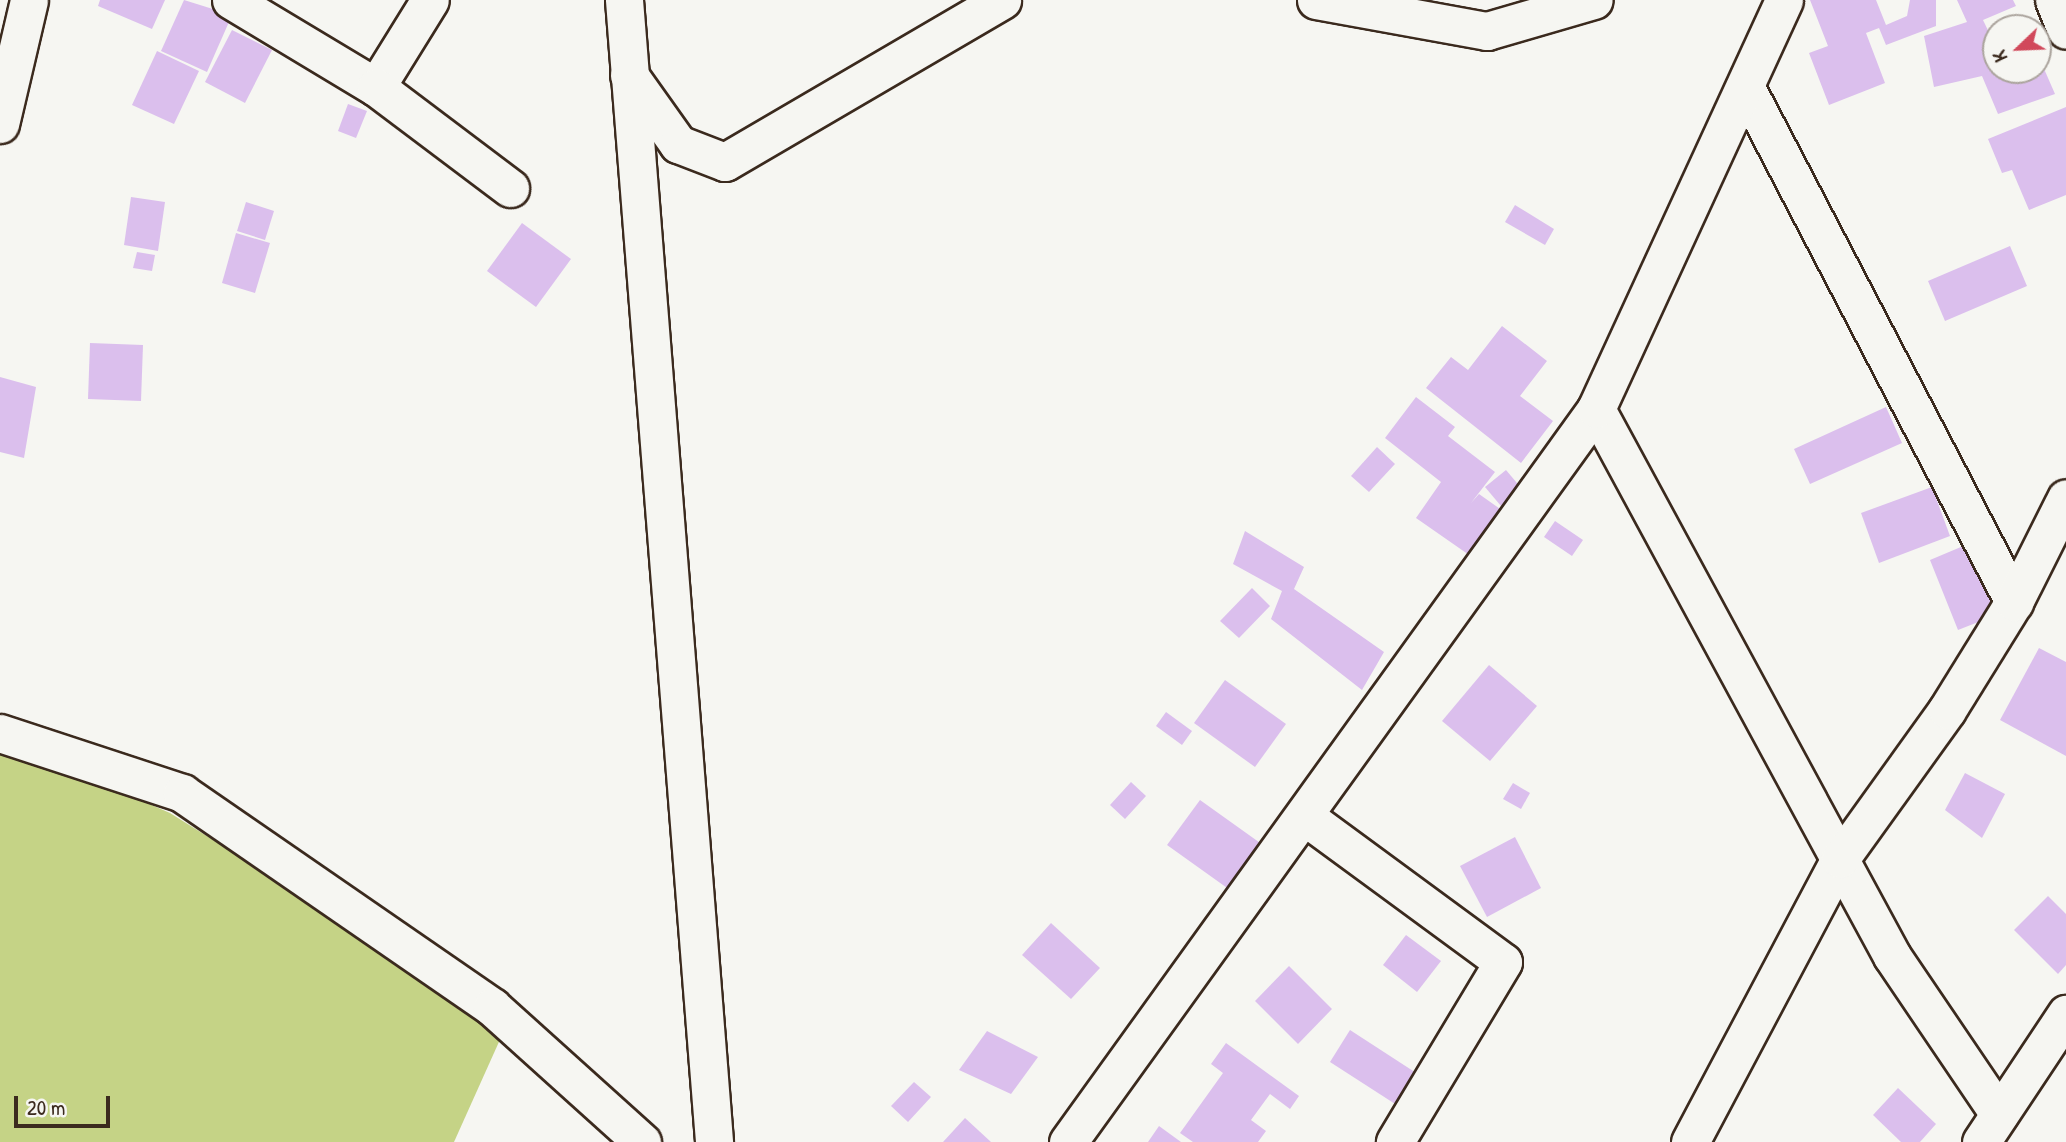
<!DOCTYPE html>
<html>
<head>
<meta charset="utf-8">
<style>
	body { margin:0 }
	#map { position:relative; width:2066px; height:1142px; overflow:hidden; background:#f6f6f2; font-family:"Patrick Hand",sans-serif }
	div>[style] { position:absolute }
	.green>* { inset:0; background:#c5d386 }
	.building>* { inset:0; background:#dbbfed }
	.roads { filter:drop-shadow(2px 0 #3b2a1e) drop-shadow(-2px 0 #3b2a1e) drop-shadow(0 2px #3b2a1e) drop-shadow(0 -2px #3b2a1e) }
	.minor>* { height:37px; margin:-18.5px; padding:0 18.5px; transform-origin:18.5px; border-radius:18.5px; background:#f6f6f2 }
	span { translate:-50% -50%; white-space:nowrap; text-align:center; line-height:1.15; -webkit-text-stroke:5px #f6f6f2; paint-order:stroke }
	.north { position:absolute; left:1982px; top:14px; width:70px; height:70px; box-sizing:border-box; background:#f6f6f2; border:2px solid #aba49d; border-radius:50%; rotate:247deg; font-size:19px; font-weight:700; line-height:28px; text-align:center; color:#3b2a1e }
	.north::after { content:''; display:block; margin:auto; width:24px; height:32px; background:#d1495b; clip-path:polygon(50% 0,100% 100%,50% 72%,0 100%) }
	.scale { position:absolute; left:14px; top:1096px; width:96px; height:32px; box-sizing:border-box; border:4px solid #3b2a1e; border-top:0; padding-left:9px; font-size:21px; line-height:24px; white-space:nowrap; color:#3b2a1e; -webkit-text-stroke:5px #f6f6f2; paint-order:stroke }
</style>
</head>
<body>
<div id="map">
	<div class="green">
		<div style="clip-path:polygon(0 739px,170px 813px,507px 1024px,454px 1142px,0 1142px)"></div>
	</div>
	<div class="building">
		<div style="clip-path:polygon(100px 0,165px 0,152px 29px,98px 6px)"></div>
		<div style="clip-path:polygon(184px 0,232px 15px,207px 72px,161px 51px)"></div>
		<div style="clip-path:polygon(1810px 0,1876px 0,1886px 25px,1907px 16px,1910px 0,1936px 0,1936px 26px,1886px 45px,1879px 28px,1866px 33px,1885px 83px,1829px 105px,1809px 53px,1828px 46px)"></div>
		<div style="clip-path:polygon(1957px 0,2013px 0,2016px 6px,1983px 20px,1996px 47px,1996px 70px,2038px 70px,2038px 55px,2055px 94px,1998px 114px,1982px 76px,1934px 87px,1924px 36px,1967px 22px)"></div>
		<div style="clip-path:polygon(232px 30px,272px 50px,245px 103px,205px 82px)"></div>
		<div style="clip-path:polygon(157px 51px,199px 71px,174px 124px,132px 105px)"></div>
		<div style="clip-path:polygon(348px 104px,367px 111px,356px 138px,338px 131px)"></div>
		<div style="clip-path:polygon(2066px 107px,2066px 195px,2029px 210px,2012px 170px,2002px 173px,1988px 139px)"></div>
		<div style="clip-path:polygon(131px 197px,165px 202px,158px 251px,124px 245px)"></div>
		<div style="clip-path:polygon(246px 202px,274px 211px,265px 240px,237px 231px)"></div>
		<div style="clip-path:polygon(1515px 205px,1554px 229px,1545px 245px,1505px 222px)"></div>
		<div style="clip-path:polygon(522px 223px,571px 259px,536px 307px,487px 271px)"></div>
		<div style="clip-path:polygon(236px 233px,270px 243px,255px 293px,222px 283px)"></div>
		<div style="clip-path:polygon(2010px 246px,2027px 286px,1945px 321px,1928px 281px)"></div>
		<div style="clip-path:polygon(137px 252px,155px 255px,152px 271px,133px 268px)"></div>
		<div style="clip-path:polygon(1502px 326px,1547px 361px,1520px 396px,1553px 421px,1521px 463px,1426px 388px,1451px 357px,1468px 370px)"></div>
		<div style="clip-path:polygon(90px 343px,143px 345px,141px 401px,88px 399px)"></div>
		<div style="clip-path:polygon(0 377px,36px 387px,24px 458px,0 452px)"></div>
		<div style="clip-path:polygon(1416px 397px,1455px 427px,1448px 436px,1495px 472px,1471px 503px,1479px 494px,1503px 511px,1472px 557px,1416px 518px,1441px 482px,1385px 438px)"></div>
		<div style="clip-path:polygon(1886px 407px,1902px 443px,1810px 484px,1794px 449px)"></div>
		<div style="clip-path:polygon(1377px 447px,1395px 464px,1369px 492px,1351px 476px)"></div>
		<div style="clip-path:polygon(1506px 470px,1527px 495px,1506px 512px,1485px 487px)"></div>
		<div style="clip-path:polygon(1932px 487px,1950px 536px,1879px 563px,1861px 513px)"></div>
		<div style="clip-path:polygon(1555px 521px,1583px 540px,1572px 556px,1544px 537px)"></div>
		<div style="clip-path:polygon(1245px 531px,1304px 567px,1294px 589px,1384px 652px,1362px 690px,1271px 619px,1282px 591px,1233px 564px)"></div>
		<div style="clip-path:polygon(1968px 544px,1996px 615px,1958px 630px,1930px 560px)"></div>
		<div style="clip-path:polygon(1252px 588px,1270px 606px,1239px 638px,1220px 621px)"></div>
		<div style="clip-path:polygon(2039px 648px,2066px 662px,2066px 756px,2000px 720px)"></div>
		<div style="clip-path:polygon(1489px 665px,1537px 706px,1490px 761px,1442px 721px)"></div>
		<div style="clip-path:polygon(1225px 680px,1286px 724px,1255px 767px,1194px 723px)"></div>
		<div style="clip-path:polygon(1166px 712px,1192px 731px,1182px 745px,1156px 726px)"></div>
		<div style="clip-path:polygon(1965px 773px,2005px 794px,1982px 838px,1945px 810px)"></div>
		<div style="clip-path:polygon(1131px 782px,1146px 796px,1125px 819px,1110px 805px)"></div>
		<div style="clip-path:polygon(1513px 783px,1530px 793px,1521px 809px,1503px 799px)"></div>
		<div style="clip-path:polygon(1200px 800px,1263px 845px,1230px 890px,1167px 845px)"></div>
		<div style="clip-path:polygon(1515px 837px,1541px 888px,1487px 917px,1460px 866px)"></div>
		<div style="clip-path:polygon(2048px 896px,2066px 914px,2066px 965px,2058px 974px,2014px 930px)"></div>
		<div style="clip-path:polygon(1051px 923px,1100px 968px,1071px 999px,1022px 955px)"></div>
		<div style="clip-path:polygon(1406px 935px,1441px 961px,1417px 992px,1383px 965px)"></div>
		<div style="clip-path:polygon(1289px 966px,1332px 1009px,1298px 1044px,1255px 1001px)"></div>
		<div style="clip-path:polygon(1350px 1030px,1427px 1080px,1406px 1111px,1330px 1062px)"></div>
		<div style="clip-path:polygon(987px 1031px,1038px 1057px,1011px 1094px,959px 1070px)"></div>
		<div style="clip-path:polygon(1226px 1043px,1299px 1096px,1290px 1109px,1270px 1094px,1251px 1120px,1266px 1131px,1258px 1142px,1193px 1142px,1180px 1133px,1223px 1073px,1211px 1064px)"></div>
		<div style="clip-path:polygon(914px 1082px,931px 1097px,908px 1122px,891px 1106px)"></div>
		<div style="clip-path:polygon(1898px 1088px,1936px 1124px,1920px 1142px,1901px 1142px,1873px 1115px)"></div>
		<div style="clip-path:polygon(965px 1118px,991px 1142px,943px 1142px)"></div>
		<div style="clip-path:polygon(1159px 1126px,1181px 1142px,1148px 1142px)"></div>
	</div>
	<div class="roads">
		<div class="minor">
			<div style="left:231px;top:0;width:169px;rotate:31deg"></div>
			<div style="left:376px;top:87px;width:102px;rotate:-58.2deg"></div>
			<div style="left:624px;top:0;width:1146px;rotate:85.49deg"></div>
			<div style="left:1316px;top:0;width:174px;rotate:10.3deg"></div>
			<div style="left:1487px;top:31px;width:111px;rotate:-16.2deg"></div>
			<div style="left:2054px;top:0;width:32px;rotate:68deg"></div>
			<div style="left:629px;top:75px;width:85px;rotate:54.6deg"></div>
			<div style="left:678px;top:144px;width:50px;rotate:21deg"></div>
			<div style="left:725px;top:162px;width:321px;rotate:-30.3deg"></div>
			<div style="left:376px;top:87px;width:168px;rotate:37deg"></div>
			<div style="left:1746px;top:88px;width:580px;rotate:62.46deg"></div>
			<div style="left:0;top:124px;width:127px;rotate:-76.8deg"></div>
			<div style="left:1596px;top:409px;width:622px;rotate:61.58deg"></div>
			<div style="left:1892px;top:956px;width:191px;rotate:55.9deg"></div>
			<div style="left:0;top:733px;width:192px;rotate:18.2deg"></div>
			<div style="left:182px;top:793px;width:377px;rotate:34.6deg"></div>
			<div style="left:492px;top:1007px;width:202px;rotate:42deg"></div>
			<div style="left:1307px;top:818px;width:243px;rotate:36.3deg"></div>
			<div style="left:1503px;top:962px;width:210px;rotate:121deg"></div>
			<div style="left:1068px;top:1142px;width:903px;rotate:-54.23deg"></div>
			<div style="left:1596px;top:409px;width:450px;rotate:-65.3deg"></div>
			<div style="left:1690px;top:1142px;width:320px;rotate:-62.1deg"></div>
			<div style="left:1840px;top:859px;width:183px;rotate:-54.3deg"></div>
			<div style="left:1947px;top:710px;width:127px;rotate:-58.2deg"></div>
			<div style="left:2014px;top:602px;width:116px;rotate:-63.4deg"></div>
			<div style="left:1981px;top:1142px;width:154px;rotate:-56.4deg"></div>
		</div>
	</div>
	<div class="north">K</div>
	<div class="scale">20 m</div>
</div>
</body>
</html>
